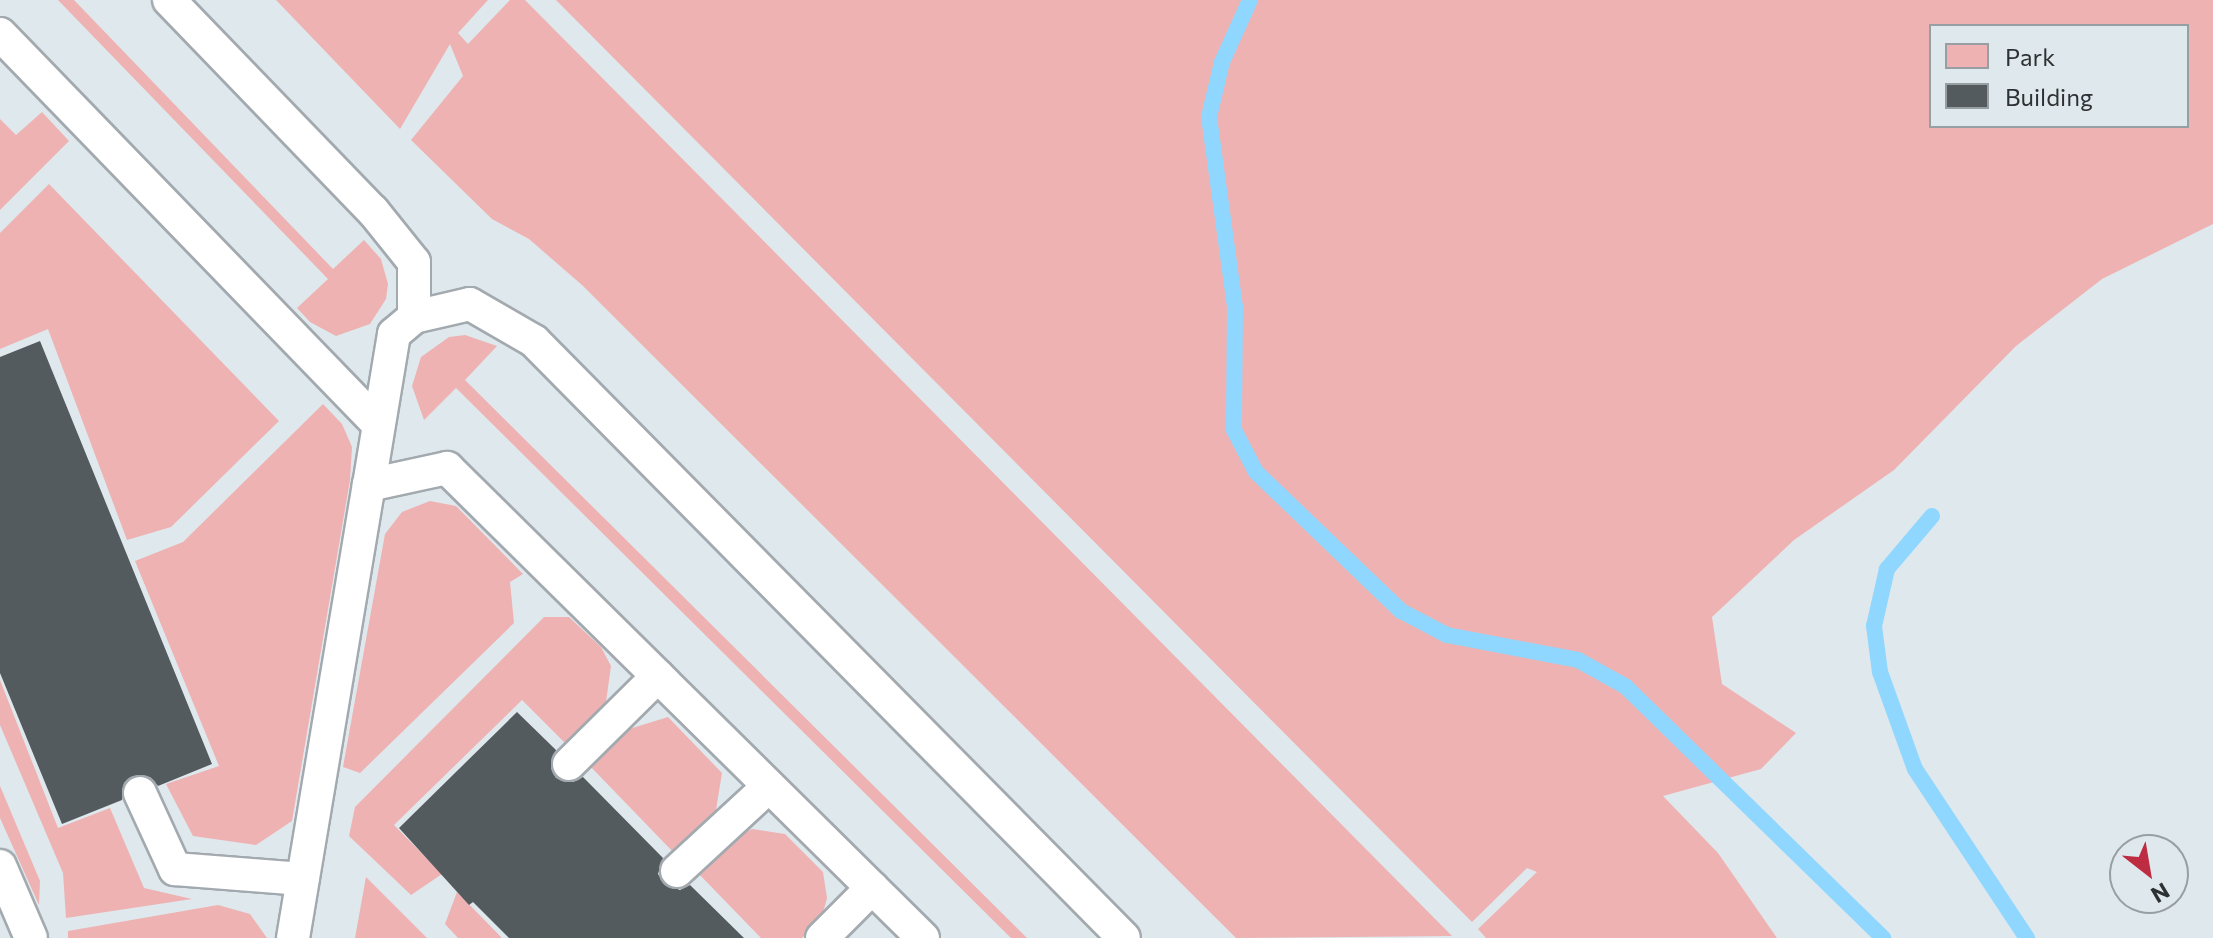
<!DOCTYPE html>
<html>
<head>
<meta charset="utf-8">
<style>
	body { margin:0 }
	#map { position:relative; width:2213px; height:938px; overflow:hidden; background:#dfe8ed; font-family:Commissioner,sans-serif }
	div>[style] { position:absolute }
	.green>* { inset:0; background:#eeb2b2 }
	.stream>* { height:16px; margin:-8px; padding:0 8px; transform-origin:8px; border-radius:8px; background:#90d7ff }
	.building>* { inset:0; background:#545b5f }
	.roads { filter:drop-shadow(2px 0 #a3aaaf) drop-shadow(-2px 0 #a3aaaf) drop-shadow(0 2px #a3aaaf) drop-shadow(0 -2px #a3aaaf) }
	.lane>* { height:32px; margin:-16px; padding:0 16px; transform-origin:16px; border-radius:16px; background:#fff }
	span { translate:-50% -50%; white-space:nowrap; text-align:center; line-height:1.15; -webkit-text-stroke:8px #dfe8ed; paint-order:stroke }
	.legend { position:absolute; left:1929px; top:24px; width:260px; height:104px; box-sizing:border-box; background:#dfe8ed; border:2px solid #989fa3; margin:0; padding:10px 14px; list-style:none; font-size:24px; color:#2e3133 }
	.legend li { display:flex; align-items:center; gap:16px; height:40px }
	.legend b { width:40px; border:2px solid #989fa3 }
	.north { position:absolute; left:2109px; top:834px; width:80px; height:80px; box-sizing:border-box; background:#dfe8ed; border:2px solid #989fa3; border-radius:50%; rotate:149deg; font-size:22px; font-weight:700; line-height:32px; text-align:center; color:#2e3133 }
	.north::after { content:''; display:block; margin:auto; width:28px; height:36px; background:#bd2c41; clip-path:polygon(50% 0,100% 100%,50% 72%,0 100%) }
</style>
</head>
<body>
<div id="map">
	<div class="green">
		<div style="clip-path:polygon(58px 0,74px 0,333px 269px,364px 240px,381px 259px,388px 284px,386px 299px,370px 324px,336px 336px,310px 322px,297px 308px,328px 279px)"></div>
		<div style="clip-path:polygon(276px 0,488px 0,458px 33px,468px 44px,510px 0,525px 0,1452px 936px,1236px 938px,582px 285px,529px 239px,492px 219px,411px 140px,463px 76px,450px 44px,400px 129px)"></div>
		<div style="clip-path:polygon(evenodd,556px 0,2213px 0,2213px 224px,2102px 279px,2016px 346px,1894px 470px,1794px 540px,1712px 617px,1722px 684px,1796px 733px,1761px 769px,1663px 796px,1718px 853px,1777px 938px,1486px 938px,1478px 929px,1537px 872px,1527px 868px,1472px 922px,556px 0,2187px 26px,2187px 126px,1931px 126px,1931px 26px,2187px 26px)"></div>
		<div style="clip-path:polygon(42px 112px,69px 141px,0 210px,0 119px,16px 135px)"></div>
		<div style="clip-path:polygon(49px 184px,279px 421px,171px 527px,127px 540px,48px 329px,0 349px,0 233px)"></div>
		<div style="clip-path:polygon(465px 335px,497px 346px,465px 380px,1027px 938px,1011px 938px,456px 388px,424px 420px,412px 386px,421px 357px,449px 337px)"></div>
		<div style="clip-path:polygon(323px 404px,342px 424px,352px 447px,350px 480px,292px 821px,256px 845px,193px 836px,166px 784px,219px 766px,135px 561px,183px 542px)"></div>
		<div style="clip-path:polygon(430px 501px,456px 506px,523px 574px,510px 582px,514px 623px,360px 773px,343px 767px,385px 534px,402px 512px)"></div>
		<div style="clip-path:polygon(544px 617px,569px 617px,601px 647px,611px 666px,606px 702px,566px 744px,522px 700px,394px 825px,442px 874px,411px 895px,349px 836px,355px 807px)"></div>
		<div style="clip-path:polygon(0 680px,58px 828px,110px 808px,144px 888px,192px 899px,66px 918px,63px 873px,0 725px)"></div>
		<div style="clip-path:polygon(668px 717px,722px 773px,715px 816px,675px 854px,589px 765px,626px 730px)"></div>
		<div style="clip-path:polygon(0 786px,40px 881px,39px 905px,0 818px)"></div>
		<div style="clip-path:polygon(752px 829px,785px 834px,823px 872px,827px 898px,821px 920px,802px 938px,761px 938px,698px 873px,734px 838px)"></div>
		<div style="clip-path:polygon(366px 877px,427px 938px,355px 938px)"></div>
		<div style="clip-path:polygon(457px 892px,502px 938px,458px 938px,445px 924px)"></div>
		<div style="clip-path:polygon(218px 905px,250px 914px,267px 938px,68px 938px,68px 931px)"></div>
	</div>
	<div class="stream">
		<div style="left:1250px;top:0;width:68px;rotate:114.3deg"></div>
		<div style="left:1222px;top:62px;width:57px;rotate:103.3deg"></div>
		<div style="left:1209px;top:117px;width:192px;rotate:82.2deg"></div>
		<div style="left:1235px;top:307px;width:123px;rotate:90.5deg"></div>
		<div style="left:1234px;top:430px;width:47px;rotate:62.4deg"></div>
		<div style="left:1256px;top:472px;width:201px;rotate:43.8deg"></div>
		<div style="left:1401px;top:611px;width:52px;rotate:27.6deg"></div>
		<div style="left:1447px;top:635px;width:133px;rotate:10.8deg"></div>
		<div style="left:1578px;top:660px;width:54px;rotate:29deg"></div>
		<div style="left:1625px;top:686px;width:361px;rotate:44.3deg"></div>
		<div style="left:1932px;top:516px;width:70px;rotate:130.3deg"></div>
		<div style="left:1887px;top:569px;width:58px;rotate:102.8deg"></div>
		<div style="left:1874px;top:626px;width:46px;rotate:82.6deg"></div>
		<div style="left:1880px;top:672px;width:103px;rotate:70.2deg"></div>
		<div style="left:1915px;top:769px;width:203px;rotate:56.5deg"></div>
	</div>
	<div class="building">
		<div style="clip-path:polygon(40px 341px,212px 764px,158px 786px,150px 777px,133px 776px,124px 783px,122px 800px,62px 824px,0 673px,0 357px)"></div>
		<div style="clip-path:polygon(517px 712px,556px 750px,551px 768px,556px 778px,573px 782px,583px 777px,663px 858px,658px 874px,664px 884px,680px 890px,690px 885px,744px 938px,509px 938px,473px 902px,469px 905px,399px 828px)"></div>
	</div>
	<div class="roads">
		<div class="lane">
			<div style="left:169px;top:0;width:293px;rotate:46deg"></div>
			<div style="left:373px;top:211px;width:65px;rotate:51.2deg"></div>
			<div style="left:414px;top:262px;width:55px;rotate:90deg"></div>
			<div style="left:0;top:34px;width:540px;rotate:45.9deg"></div>
			<div style="left:369px;top:485px;width:153px;rotate:-80.6deg"></div>
			<div style="left:394px;top:334px;width:26px;rotate:-40deg"></div>
			<div style="left:414px;top:317px;width:57px;rotate:-13.1deg"></div>
			<div style="left:470px;top:304px;width:74px;rotate:30deg"></div>
			<div style="left:534px;top:341px;width:839px;rotate:45.34deg"></div>
			<div style="left:569px;top:764px;width:125px;rotate:-44.7deg"></div>
			<div style="left:140px;top:793px;width:84px;rotate:65.3deg"></div>
			<div style="left:175px;top:869px;width:128px;rotate:4.5deg"></div>
			<div style="left:0;top:866px;width:78px;rotate:66.7deg"></div>
			<div style="left:677px;top:871px;width:125px;rotate:-42.7deg"></div>
			<div style="left:293px;top:938px;width:459px;rotate:-80.5deg"></div>
			<div style="left:369px;top:485px;width:80px;rotate:-12.3deg"></div>
			<div style="left:447px;top:468px;width:669px;rotate:44.64deg"></div>
			<div style="left:822px;top:938px;width:71px;rotate:-45deg"></div>
		</div>
	</div>
	<ul class="legend">
	<li><b style="height:22px;background:#eeb2b2"></b>Park</li>
	<li><b style="height:22px;background:#545b5f"></b>Building</li>
	</ul>
	<div class="north">N</div>
</div>
</body>
</html>
